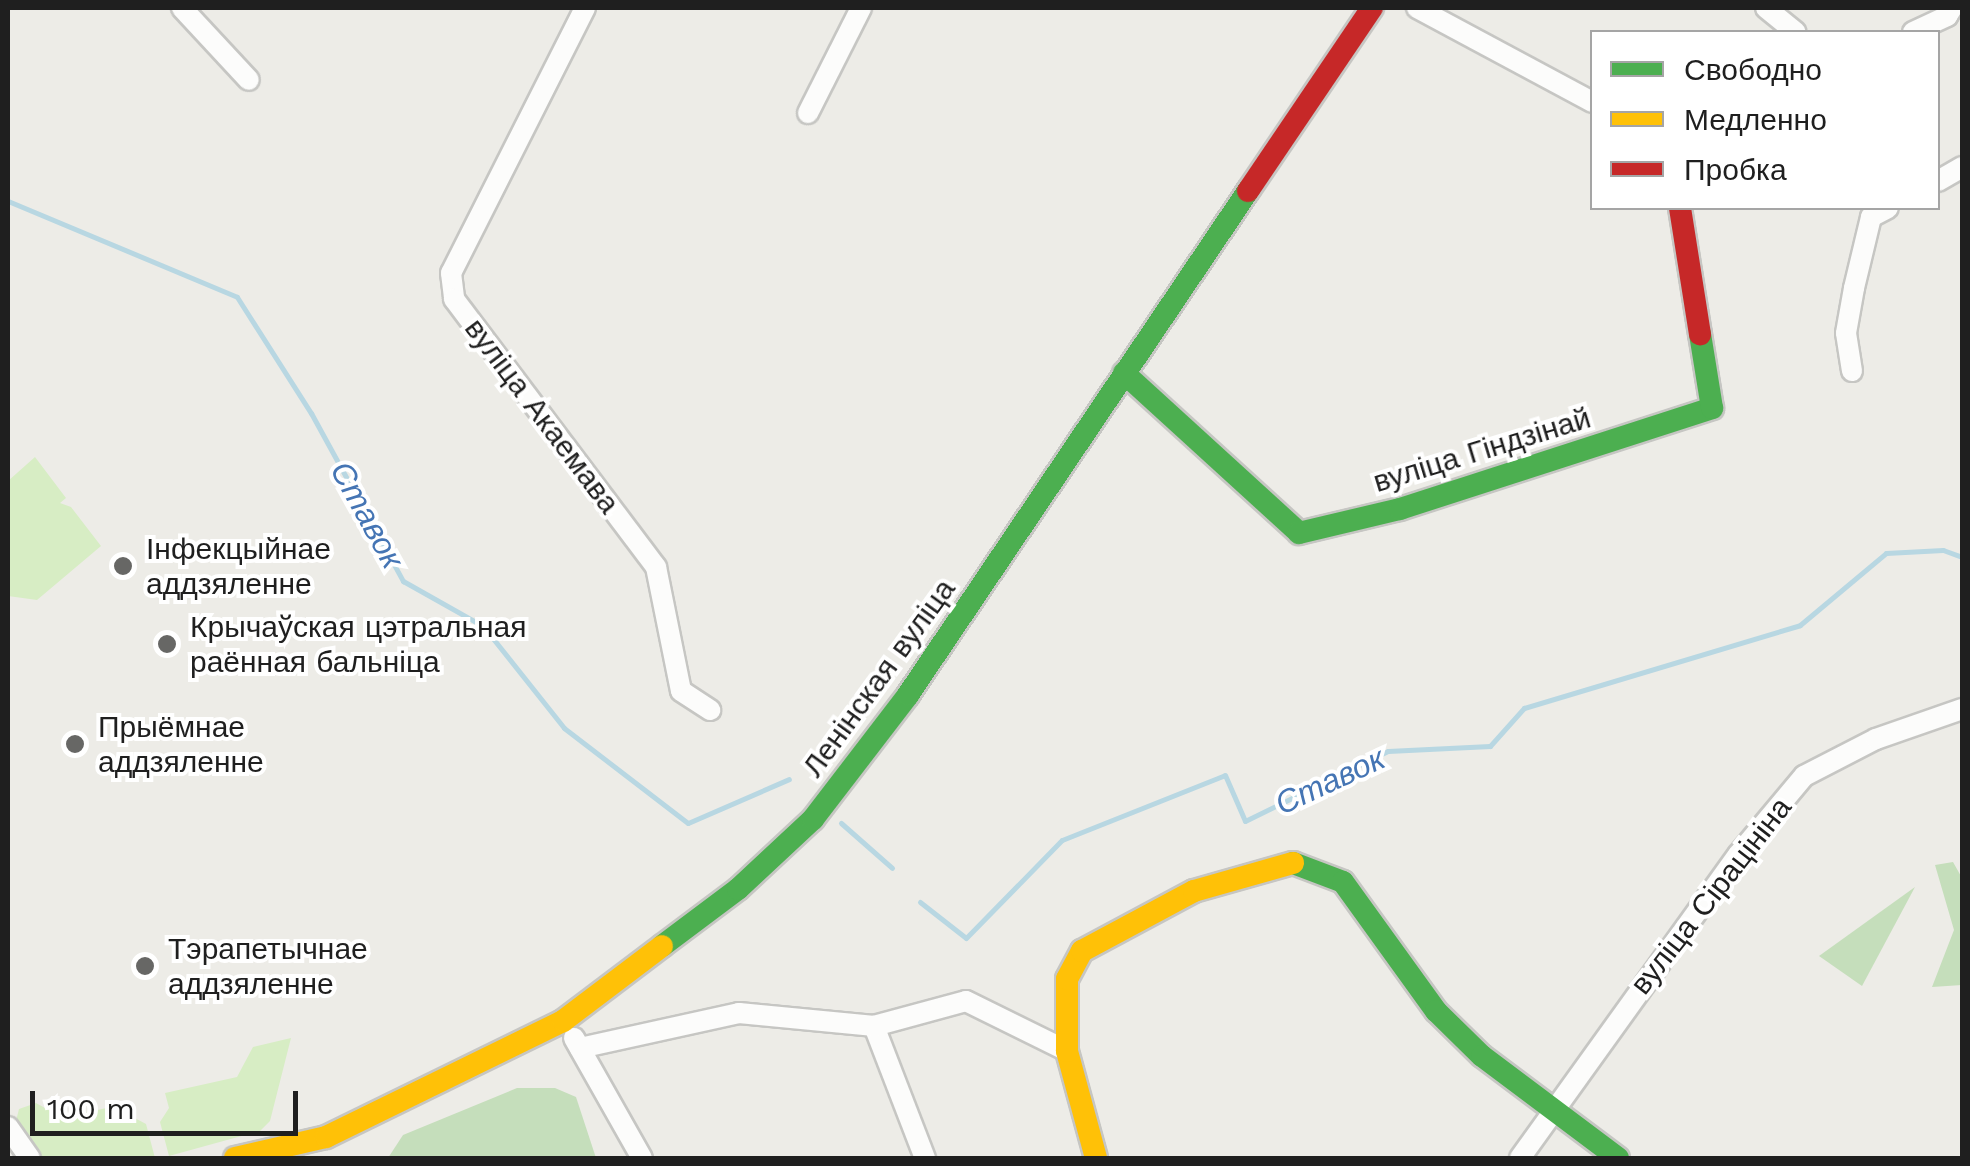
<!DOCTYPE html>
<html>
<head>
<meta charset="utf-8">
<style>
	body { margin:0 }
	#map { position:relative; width:1970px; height:1166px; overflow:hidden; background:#edece7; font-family:"Work Sans",sans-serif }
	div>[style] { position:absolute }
	.grass>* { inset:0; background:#d7edc4 }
	.forest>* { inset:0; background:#c5debb }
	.stream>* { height:5px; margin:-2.5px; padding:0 2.5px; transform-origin:2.5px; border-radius:2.5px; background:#b8d7e2 }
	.roads { filter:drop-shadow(2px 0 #c6c6c3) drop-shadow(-2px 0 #c6c6c3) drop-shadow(0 2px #c6c6c3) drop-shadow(0 -2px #c6c6c3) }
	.street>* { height:20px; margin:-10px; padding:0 10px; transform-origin:10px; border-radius:10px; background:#fcfcfb }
	.fast>* { height:22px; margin:-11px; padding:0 11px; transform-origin:11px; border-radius:11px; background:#4caf50 }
	.slow>* { height:22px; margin:-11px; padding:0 11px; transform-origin:11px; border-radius:11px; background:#ffc107 }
	.jam>* { height:22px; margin:-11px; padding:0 11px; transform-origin:11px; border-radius:11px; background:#c62828 }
	.dots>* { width:28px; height:28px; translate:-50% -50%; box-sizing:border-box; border:5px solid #fff; border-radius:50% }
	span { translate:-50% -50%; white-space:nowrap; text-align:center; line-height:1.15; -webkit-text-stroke:8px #fff; paint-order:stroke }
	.street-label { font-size:30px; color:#1f1f1f }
	.poi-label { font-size:30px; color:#1f1f1f }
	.left { translate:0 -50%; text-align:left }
	.water-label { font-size:32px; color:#4575b4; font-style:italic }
	.frame { position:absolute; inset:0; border:10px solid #1f1f1f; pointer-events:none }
	.legend { position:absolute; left:1590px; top:30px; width:350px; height:180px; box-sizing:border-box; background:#fff; border:2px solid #a5a5a5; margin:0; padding:12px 18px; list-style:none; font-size:30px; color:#1f1f1f }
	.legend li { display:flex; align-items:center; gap:20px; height:50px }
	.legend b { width:50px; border:2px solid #a5a5a5 }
	.scale { position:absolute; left:30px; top:1091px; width:268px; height:45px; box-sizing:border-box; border:5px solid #1f1f1f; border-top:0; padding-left:12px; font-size:30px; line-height:35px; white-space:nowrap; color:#1f1f1f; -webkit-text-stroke:8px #fff; paint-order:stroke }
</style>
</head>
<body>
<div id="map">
	<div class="grass">
		<div style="clip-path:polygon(35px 457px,66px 498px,60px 503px,71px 507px,101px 546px,37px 600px,8px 596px,8px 481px)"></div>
		<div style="clip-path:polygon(291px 1038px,270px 1121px,260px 1131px,169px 1156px,160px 1122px,169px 1108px,165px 1093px,237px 1077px,253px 1047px)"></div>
		<div style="clip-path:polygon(36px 1103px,63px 1118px,128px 1103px,131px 1116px,146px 1124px,155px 1158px,39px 1158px,16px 1121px,19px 1109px)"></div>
	</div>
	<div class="forest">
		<div style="clip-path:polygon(1953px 862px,1962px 878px,1962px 985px,1932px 987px,1954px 930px,1935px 865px)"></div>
		<div style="clip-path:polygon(1915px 887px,1862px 986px,1819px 956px)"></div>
		<div style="clip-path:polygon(517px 1088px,555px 1088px,576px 1097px,596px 1158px,388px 1158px,403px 1135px)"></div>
	</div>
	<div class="stream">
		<div style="left:8px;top:201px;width:248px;rotate:22.7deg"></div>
		<div style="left:237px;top:297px;width:138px;rotate:57.5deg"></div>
		<div style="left:311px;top:413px;width:192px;rotate:61.3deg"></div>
		<div style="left:403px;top:581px;width:92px;rotate:29.4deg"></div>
		<div style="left:483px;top:626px;width:130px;rotate:51.5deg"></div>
		<div style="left:564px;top:728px;width:156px;rotate:37.5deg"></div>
		<div style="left:688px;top:823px;width:110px;rotate:-23.5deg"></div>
		<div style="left:841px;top:823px;width:68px;rotate:41.4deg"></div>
		<div style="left:920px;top:902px;width:58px;rotate:38deg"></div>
		<div style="left:966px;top:938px;width:137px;rotate:-45.6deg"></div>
		<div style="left:1062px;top:840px;width:175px;rotate:-21.7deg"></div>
		<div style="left:1225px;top:775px;width:50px;rotate:66.5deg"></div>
		<div style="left:1245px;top:821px;width:159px;rotate:-26.1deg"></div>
		<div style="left:1388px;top:751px;width:102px;rotate:-2.8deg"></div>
		<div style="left:1490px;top:746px;width:51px;rotate:-48.2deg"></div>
		<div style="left:1524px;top:708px;width:288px;rotate:-16.7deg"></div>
		<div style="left:1800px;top:625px;width:112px;rotate:-39.9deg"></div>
		<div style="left:1886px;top:553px;width:57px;rotate:-3deg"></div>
		<div style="left:1943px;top:550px;width:20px;rotate:20deg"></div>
	</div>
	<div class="roads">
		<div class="street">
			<div style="left:182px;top:8px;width:98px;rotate:47.1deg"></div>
			<div style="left:585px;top:8px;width:297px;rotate:116.8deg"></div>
			<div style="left:451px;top:273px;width:26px;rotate:83deg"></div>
			<div style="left:454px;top:299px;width:336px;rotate:53deg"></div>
			<div style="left:656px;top:567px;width:126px;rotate:78.6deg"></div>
			<div style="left:681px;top:691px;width:35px;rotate:33deg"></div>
			<div style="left:1417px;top:8px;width:199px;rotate:28.2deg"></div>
			<div style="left:1766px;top:8px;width:38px;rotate:39deg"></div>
			<div style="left:1913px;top:32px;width:38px;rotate:-25deg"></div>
			<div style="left:1947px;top:16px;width:9px;rotate:-58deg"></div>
			<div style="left:808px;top:113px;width:118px;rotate:-63.2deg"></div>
			<div style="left:1938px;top:181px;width:28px;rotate:-30deg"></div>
			<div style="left:1852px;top:371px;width:38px;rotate:-99deg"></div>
			<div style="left:1846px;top:333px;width:46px;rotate:-79.9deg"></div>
			<div style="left:1854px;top:288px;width:73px;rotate:-76.5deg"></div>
			<div style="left:1871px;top:217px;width:19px;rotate:-28deg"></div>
			<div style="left:874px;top:1026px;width:142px;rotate:68.9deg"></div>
			<div style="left:574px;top:1038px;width:138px;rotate:60.5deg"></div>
			<div style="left:580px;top:1048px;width:163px;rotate:-12.4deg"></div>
			<div style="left:739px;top:1013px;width:136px;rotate:5.5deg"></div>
			<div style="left:874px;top:1026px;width:95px;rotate:-15.2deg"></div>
			<div style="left:966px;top:1001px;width:113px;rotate:26.3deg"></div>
			<div style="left:8px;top:1127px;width:38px;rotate:55deg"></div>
			<div style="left:1520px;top:1158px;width:373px;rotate:-54.3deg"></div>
			<div style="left:1738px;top:855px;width:103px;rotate:-50.1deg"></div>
			<div style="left:1804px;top:776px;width:81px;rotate:-27.2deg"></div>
			<div style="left:1876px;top:739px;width:91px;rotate:-19.2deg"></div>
		</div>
		<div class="fast">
			<div style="left:1124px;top:373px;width:237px;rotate:42.4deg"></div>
			<div style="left:1299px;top:533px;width:104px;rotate:-13.4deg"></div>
			<div style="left:1400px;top:509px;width:328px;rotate:-17.9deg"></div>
			<div style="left:1712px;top:408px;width:75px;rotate:-99.2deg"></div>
			<div style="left:1293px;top:863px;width:53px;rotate:20.8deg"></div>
			<div style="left:1343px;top:882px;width:159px;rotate:54.2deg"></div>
			<div style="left:1436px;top:1011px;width:64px;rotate:44.4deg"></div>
			<div style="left:1482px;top:1056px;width:170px;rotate:36.9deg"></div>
			<div style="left:662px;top:946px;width:95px;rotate:-36.9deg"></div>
			<div style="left:738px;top:889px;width:103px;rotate:-43deg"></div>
			<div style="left:813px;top:819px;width:156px;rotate:-52.5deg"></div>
			<div style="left:908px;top:695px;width:608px;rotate:-56deg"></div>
		</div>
		<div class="slow">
			<div style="left:235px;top:1158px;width:93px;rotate:-13deg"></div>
			<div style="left:326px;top:1137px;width:264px;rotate:-26.1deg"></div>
			<div style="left:563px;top:1021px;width:124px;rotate:-37.1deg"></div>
			<div style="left:1096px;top:1158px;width:111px;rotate:-105.2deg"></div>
			<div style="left:1067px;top:1051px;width:72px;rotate:-90deg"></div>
			<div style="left:1067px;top:979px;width:32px;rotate:-62deg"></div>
			<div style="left:1082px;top:951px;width:127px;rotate:-28.2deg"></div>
			<div style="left:1194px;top:891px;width:103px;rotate:-15.8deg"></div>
		</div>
		<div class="jam">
			<div style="left:1248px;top:191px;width:221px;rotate:-55.9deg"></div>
			<div style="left:1680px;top:208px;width:128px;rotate:81deg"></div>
		</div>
	</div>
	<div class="dots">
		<div style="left:123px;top:566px;background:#676765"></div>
		<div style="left:167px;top:644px;background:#676765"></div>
		<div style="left:75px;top:744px;background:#676765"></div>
		<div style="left:145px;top:966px;background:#676765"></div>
	</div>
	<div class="street-label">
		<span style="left:542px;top:416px;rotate:53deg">вуліца Акаемава</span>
		<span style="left:1482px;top:450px;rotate:-17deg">вуліца Гіндзінай</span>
		<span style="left:879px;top:678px;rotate:-54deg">Ленінская вуліца</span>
		<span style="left:1711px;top:896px;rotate:-52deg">вуліца Сірацініна</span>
	</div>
	<div class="poi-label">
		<span class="left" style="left:146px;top:566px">Інфекцыйнае<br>аддзяленне</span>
		<span class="left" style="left:190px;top:644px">Крычаўская цэтральная<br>раённая бальніца</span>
		<span class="left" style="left:98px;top:744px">Прыёмнае<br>аддзяленне</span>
		<span class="left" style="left:168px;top:966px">Тэрапетычнае<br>аддзяленне</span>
	</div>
	<div class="water-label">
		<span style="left:367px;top:515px;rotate:61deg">Ставок</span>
		<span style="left:1330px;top:781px;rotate:-25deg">Ставок</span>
	</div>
	<div class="frame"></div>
	<ul class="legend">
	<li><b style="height:12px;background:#4caf50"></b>Свободно</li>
	<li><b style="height:12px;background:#ffc107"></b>Медленно</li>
	<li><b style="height:12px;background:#c62828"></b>Пробка</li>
	</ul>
	<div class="scale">100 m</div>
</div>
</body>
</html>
